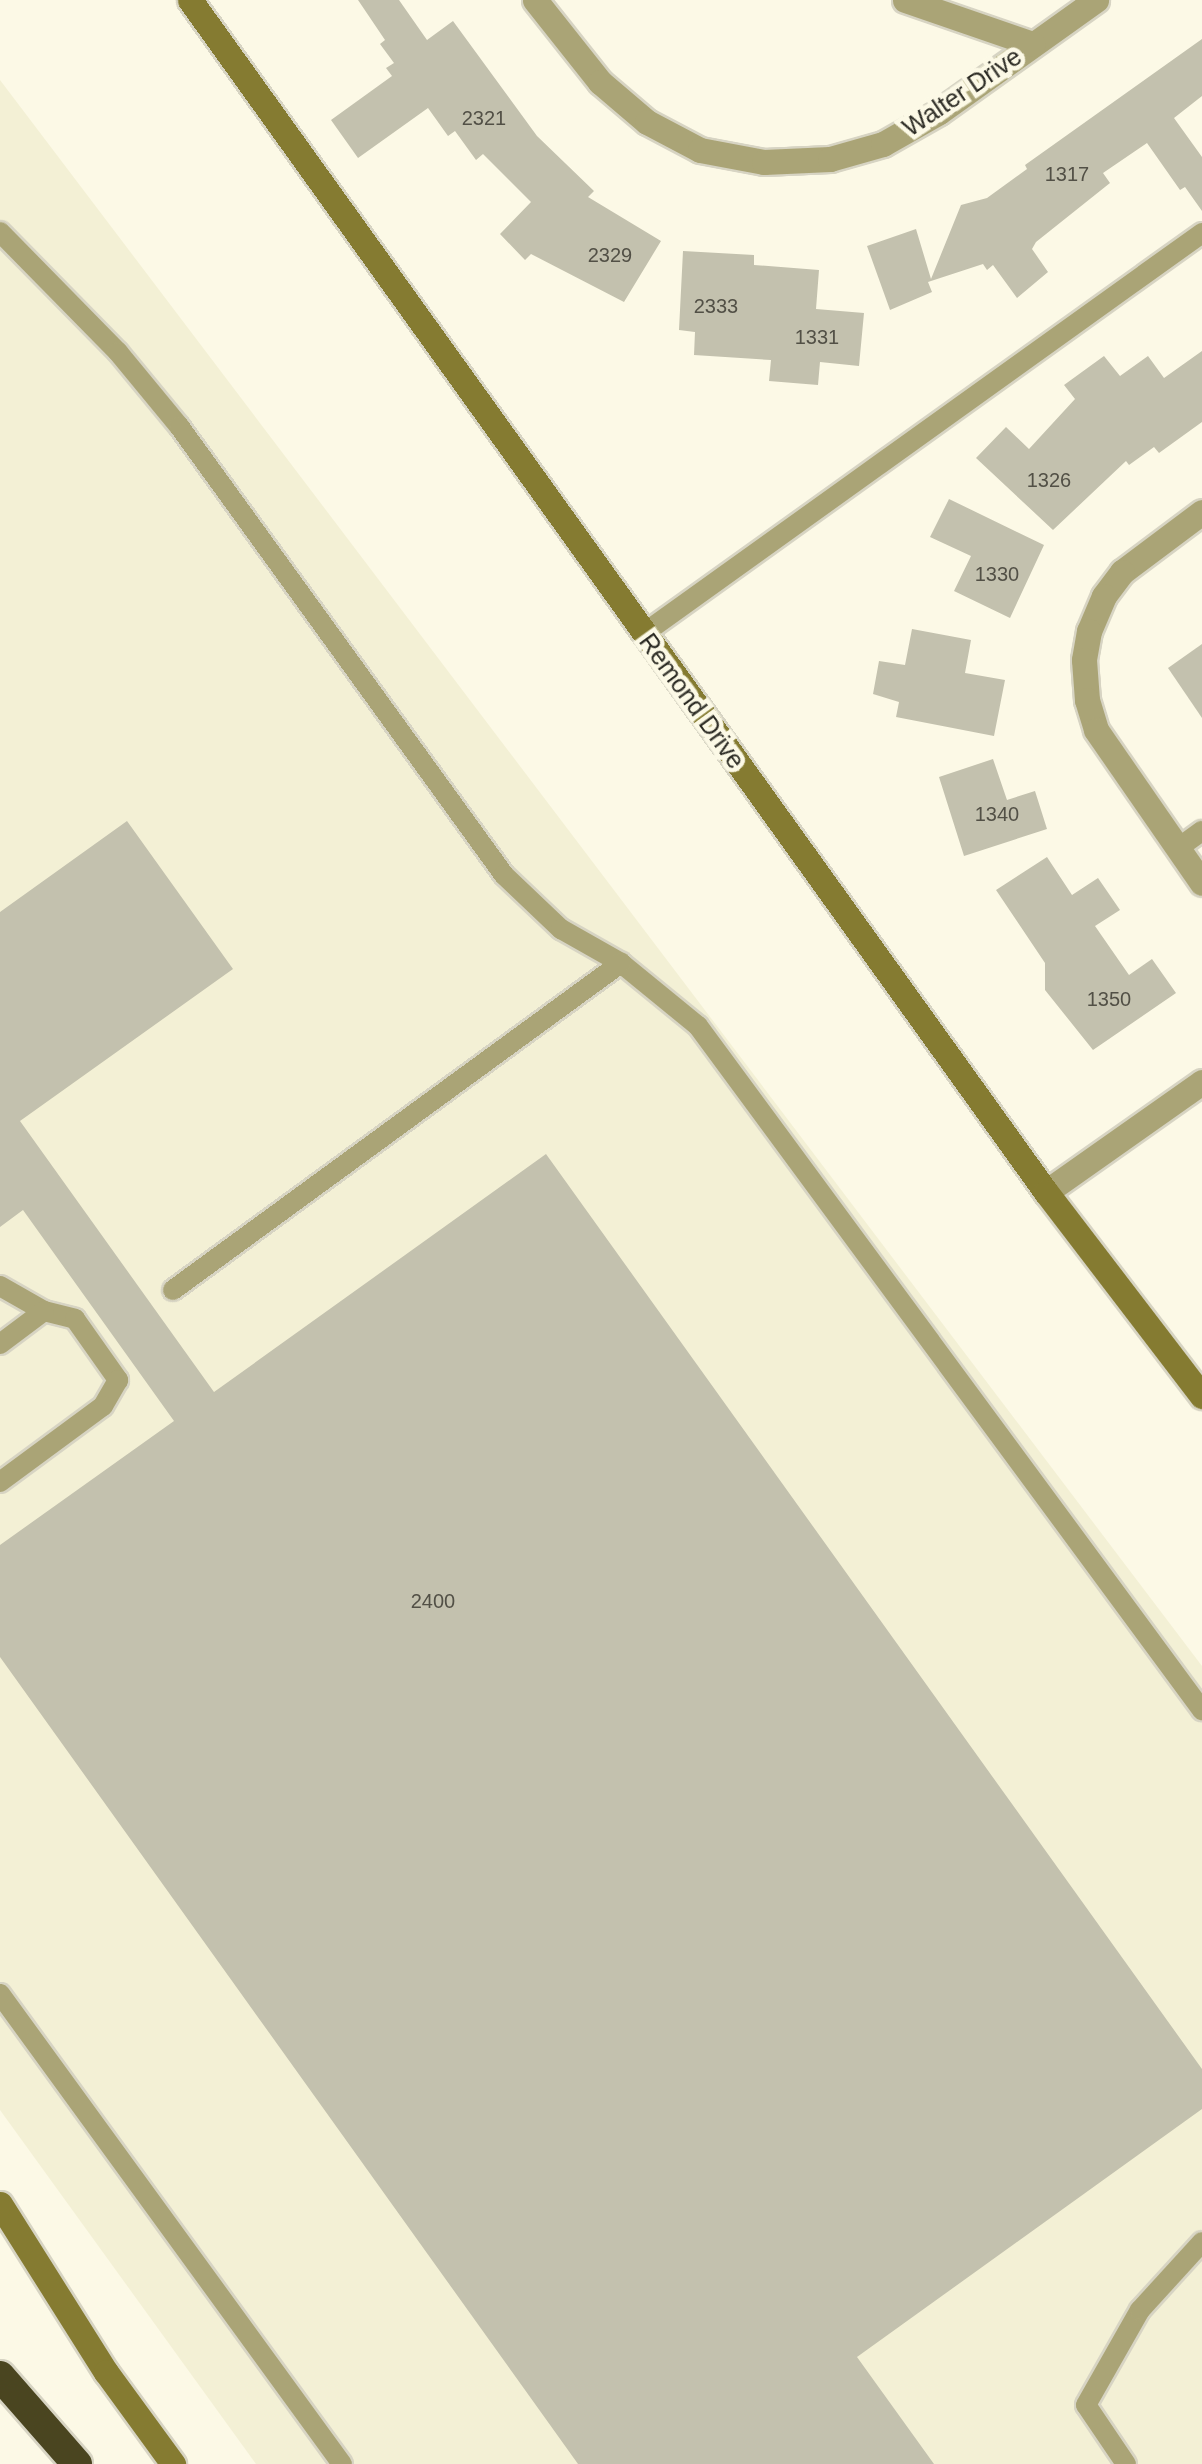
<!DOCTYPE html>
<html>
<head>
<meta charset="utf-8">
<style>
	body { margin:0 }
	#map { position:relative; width:1202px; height:2464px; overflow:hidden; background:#fcf9e6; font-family:Helvetica,sans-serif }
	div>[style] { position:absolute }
	.built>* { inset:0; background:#f3f0d5 }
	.building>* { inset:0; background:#c3c1ae }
	.roads { filter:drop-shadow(2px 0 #d7d4c3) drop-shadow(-2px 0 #d7d4c3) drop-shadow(0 2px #d7d4c3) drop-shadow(0 -2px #d7d4c3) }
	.lane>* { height:20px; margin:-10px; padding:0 10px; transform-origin:10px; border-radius:10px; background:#aaa476 }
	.street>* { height:25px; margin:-12.5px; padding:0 12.5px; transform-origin:12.5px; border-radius:12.5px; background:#aaa476 }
	.secondary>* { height:25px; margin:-12.5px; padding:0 12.5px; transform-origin:12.5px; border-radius:12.5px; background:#857b31 }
	.highway>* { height:30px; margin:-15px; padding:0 15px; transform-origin:15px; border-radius:15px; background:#4a4520 }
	span { translate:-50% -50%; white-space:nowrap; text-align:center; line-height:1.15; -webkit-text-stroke:9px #fcf9e6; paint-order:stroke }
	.number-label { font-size:20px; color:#525046 }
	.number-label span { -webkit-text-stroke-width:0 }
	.street-label { font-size:25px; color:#2c2b24 }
</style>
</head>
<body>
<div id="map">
	<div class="built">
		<div style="clip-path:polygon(0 80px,1202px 1666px,1202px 2464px,256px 2464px,0 2110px)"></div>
	</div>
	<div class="building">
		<div style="clip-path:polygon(358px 0,399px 0,427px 40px,453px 21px,537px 136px,594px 191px,588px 197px,661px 241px,624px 302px,531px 254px,525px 260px,500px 234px,531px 202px,483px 154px,476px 160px,455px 131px,448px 136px,428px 108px,358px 158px,331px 120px,392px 76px,386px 68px,394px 63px,380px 44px,385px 40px)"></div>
		<div style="clip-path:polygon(1202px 39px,1202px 96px,1174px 118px,1202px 157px,1202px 211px,1185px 187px,1180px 190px,1147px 143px,1103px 173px,1110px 183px,1036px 242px,1032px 249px,1048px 272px,1017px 298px,993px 265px,987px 270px,983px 264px,928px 282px,932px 292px,890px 310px,867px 246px,916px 229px,931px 279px,961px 205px,987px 198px,1027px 169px,1025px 165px)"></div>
		<div style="clip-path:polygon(683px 251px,754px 255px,754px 265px,819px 270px,816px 309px,864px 313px,859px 366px,820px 362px,818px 385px,769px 381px,771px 360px,694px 355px,695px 332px,679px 330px)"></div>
		<div style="clip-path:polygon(1202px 351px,1202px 422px,1159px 453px,1154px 447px,1129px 465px,1126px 461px,1053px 530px,976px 458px,1006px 427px,1029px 449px,1075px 399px,1064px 385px,1104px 356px,1120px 376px,1148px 356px,1164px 378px)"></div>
		<div style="clip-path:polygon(949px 499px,1044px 545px,1010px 618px,954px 591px,971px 556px,930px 537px)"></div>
		<div style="clip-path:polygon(912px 629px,971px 640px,965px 673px,1005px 680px,994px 736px,896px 717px,899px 702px,873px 694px,879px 661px,905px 665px)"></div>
		<div style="clip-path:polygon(1202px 644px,1202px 718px,1168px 668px)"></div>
		<div style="clip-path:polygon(993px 759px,1007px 800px,1035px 791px,1047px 829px,964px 856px,939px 777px)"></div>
		<div style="clip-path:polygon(127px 821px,233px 969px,20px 1121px,214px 1392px,546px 1154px,1202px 2069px,1202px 2109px,857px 2357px,934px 2464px,578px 2464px,0 1657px,0 1545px,174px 1421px,23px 1210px,0 1227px,0 912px)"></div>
		<div style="clip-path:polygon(1047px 857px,1072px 895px,1098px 878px,1120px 910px,1095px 926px,1129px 975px,1152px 959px,1176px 993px,1093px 1050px,1045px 990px,1045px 963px,996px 890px)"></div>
	</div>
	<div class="roads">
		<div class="lane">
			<div style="left:0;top:232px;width:168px;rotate:45.5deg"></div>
			<div style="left:118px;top:352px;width:96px;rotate:50.5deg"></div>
			<div style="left:179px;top:426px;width:554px;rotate:54.1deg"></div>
			<div style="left:504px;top:875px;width:79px;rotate:43.5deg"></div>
			<div style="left:561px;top:929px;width:69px;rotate:29.5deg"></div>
			<div style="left:621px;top:963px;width:99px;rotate:39.3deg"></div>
			<div style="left:698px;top:1026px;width:850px;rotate:53.62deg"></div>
			<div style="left:643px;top:634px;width:688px;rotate:-35.65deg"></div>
			<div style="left:1177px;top:849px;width:31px;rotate:-36deg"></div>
			<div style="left:0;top:1286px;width:51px;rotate:29.6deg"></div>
			<div style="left:44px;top:1311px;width:32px;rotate:14deg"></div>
			<div style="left:75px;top:1319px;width:75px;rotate:54.8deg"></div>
			<div style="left:118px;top:1380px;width:30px;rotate:120deg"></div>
			<div style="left:103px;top:1406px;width:128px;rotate:143.6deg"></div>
			<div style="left:173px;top:1290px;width:555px;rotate:-36.13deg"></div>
			<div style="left:0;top:1344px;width:55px;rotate:-36.9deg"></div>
			<div style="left:0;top:1994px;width:581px;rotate:53.96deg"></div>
			<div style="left:1126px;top:2464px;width:71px;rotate:-124.1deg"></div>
			<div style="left:1086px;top:2405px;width:109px;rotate:-60.4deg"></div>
			<div style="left:1140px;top:2310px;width:92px;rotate:-47.6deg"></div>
		</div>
		<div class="street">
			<div style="left:535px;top:0;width:105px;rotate:51.6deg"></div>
			<div style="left:600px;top:82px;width:62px;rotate:40.4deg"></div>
			<div style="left:647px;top:122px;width:60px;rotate:27.8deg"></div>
			<div style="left:700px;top:150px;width:65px;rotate:10.6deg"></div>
			<div style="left:764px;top:162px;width:66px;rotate:-2.6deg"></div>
			<div style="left:830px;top:159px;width:55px;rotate:-15.8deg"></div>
			<div style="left:883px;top:144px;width:64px;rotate:-29.7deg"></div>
			<div style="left:939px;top:112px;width:193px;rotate:-35.5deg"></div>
			<div style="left:905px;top:0;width:135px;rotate:19deg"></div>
			<div style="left:1202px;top:512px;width:100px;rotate:143.1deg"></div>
			<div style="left:1122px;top:572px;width:30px;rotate:127deg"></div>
			<div style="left:1104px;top:596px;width:38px;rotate:113deg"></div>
			<div style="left:1089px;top:631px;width:29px;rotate:100deg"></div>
			<div style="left:1084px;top:660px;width:40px;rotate:85.7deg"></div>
			<div style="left:1087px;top:700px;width:31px;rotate:73deg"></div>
			<div style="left:1096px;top:730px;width:186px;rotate:55.3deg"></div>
			<div style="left:1046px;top:1192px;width:191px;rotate:-35.2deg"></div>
		</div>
		<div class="secondary">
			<div style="left:190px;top:0;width:1468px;rotate:54.32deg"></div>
			<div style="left:1046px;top:1192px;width:257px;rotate:52.6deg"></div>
			<div style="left:0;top:2204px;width:199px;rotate:57.8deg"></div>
			<div style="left:106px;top:2372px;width:114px;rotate:53.9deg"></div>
		</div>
		<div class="highway">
			<div style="left:0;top:2376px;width:117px;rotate:48.8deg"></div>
		</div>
	</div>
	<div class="number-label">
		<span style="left:484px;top:118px">2321</span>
		<span style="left:1067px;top:174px">1317</span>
		<span style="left:610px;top:255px">2329</span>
		<span style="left:716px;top:306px">2333</span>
		<span style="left:817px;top:337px">1331</span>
		<span style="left:1049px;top:480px">1326</span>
		<span style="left:997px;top:574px">1330</span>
		<span style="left:997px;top:814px">1340</span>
		<span style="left:1109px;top:999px">1350</span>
		<span style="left:433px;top:1601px">2400</span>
	</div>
	<div class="street-label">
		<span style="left:962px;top:92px;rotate:-34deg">Walter Drive</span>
		<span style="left:692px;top:701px;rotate:54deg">Remond Drive</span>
	</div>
</div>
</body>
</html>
